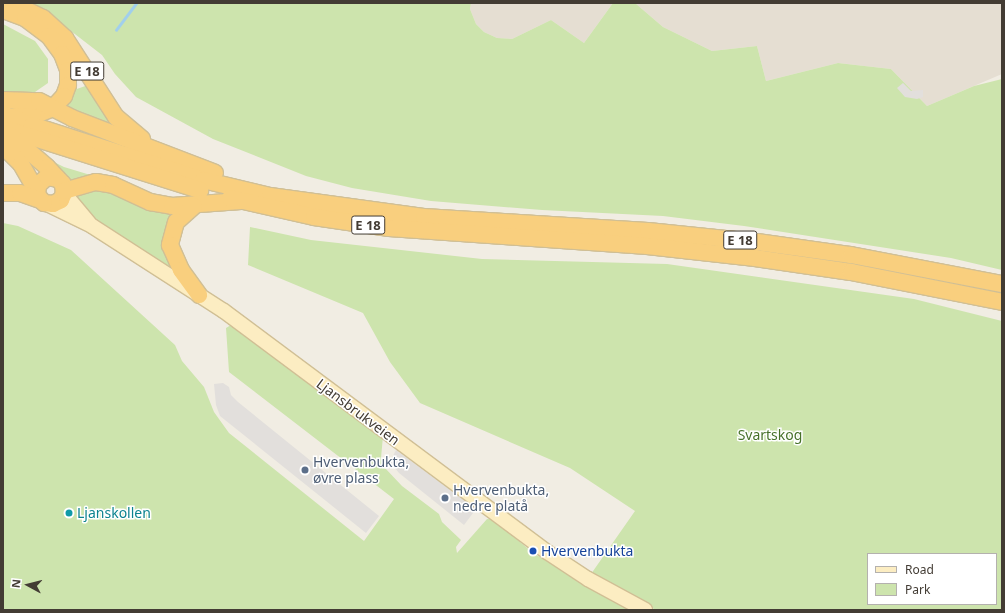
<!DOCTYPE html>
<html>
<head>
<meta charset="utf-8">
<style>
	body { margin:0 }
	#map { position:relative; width:1005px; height:613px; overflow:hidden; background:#f1ede3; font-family:"Noto Sans",sans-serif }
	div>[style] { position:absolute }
	.residential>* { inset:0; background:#e5ded2 }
	.green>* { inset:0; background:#cde4ad }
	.parking>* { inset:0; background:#e2dfdc }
	.stream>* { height:2.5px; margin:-1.25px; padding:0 1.25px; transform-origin:1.25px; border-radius:1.25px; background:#a1cfec }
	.roads { filter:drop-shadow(1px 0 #d0bf95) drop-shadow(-1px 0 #d0bf95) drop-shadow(0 1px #d0bf95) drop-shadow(0 -1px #d0bf95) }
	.secondary>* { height:14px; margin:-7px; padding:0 7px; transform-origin:7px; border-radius:7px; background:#fcedc2 }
	.trunk>* { height:16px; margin:-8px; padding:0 8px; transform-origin:8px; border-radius:8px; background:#f9cf7e }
	.dots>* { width:11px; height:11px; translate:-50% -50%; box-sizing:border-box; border:2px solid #fff; border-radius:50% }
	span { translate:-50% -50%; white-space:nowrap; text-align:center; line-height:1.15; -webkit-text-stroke:3px #fff; paint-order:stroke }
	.shield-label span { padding:1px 3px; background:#fff; border:1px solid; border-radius:3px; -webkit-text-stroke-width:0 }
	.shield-label { font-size:13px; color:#433c34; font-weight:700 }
	.street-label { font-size:14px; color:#433c34 }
	.park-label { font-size:14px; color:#47712a }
	.service-label { font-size:14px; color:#4e5e75 }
	.left { translate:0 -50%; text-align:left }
	.culture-label { font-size:14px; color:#0d838f }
	.transit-label { font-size:14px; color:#164399 }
	.frame { position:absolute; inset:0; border:4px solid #433c34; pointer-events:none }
	.legend { position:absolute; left:867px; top:553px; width:130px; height:52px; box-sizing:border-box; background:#fff; border:1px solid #b4b1ae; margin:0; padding:5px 7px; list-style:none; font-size:12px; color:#433c34 }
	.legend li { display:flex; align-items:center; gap:8px; height:20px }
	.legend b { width:20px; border:1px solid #b4b1ae }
	.north { position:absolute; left:8px; top:565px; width:40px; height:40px; -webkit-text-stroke:3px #fff; paint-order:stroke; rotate:277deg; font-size:11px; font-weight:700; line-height:16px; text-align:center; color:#433c34 }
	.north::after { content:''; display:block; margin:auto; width:14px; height:18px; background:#433c34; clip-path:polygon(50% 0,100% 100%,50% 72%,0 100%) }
</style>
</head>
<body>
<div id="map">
	<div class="residential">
		<div style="clip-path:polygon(471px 3px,613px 3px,584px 43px,551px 20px,512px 39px,497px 38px,484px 32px,476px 24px,470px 9px)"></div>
		<div style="clip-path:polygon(635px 3px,1002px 3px,1002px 74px,927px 106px,891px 69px,838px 63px,766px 81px,757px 46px,712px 51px,663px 27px)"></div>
	</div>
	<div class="green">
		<div style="clip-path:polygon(30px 3px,471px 3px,470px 9px,476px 24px,484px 32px,497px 38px,512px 39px,551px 20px,584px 43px,613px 3px,635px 3px,663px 27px,712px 51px,757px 46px,766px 81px,838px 63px,891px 69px,927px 106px,974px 86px,1002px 79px,1002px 270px,951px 258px,744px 226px,663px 216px,542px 210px,431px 201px,352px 188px,306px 176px,213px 139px,136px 97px,115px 74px,102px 55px,49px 14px)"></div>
		<div style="clip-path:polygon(3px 24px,35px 41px,48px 59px,48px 83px,35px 92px,3px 95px)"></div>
		<div style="clip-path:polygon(91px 84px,125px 132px,60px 108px,74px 90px)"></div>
		<div style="clip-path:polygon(50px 160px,64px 167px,97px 177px,72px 182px)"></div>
		<div style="clip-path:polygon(95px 186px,177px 211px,178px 273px,99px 226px,73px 196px)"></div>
		<div style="clip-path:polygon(3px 223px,18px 226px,71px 250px,175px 345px,182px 361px,204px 387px,214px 412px,229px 433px,364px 541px,394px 499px,229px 372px,226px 328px,231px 325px,383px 436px,381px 458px,385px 468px,402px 486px,439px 514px,442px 522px,461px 540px,456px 547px,457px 553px,487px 519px,493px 519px,533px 553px,630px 610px,3px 610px)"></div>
		<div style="clip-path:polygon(evenodd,250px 227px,311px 240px,482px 259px,667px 264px,914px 299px,1002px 321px,1002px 610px,656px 610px,633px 599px,591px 574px,635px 511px,570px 468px,420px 403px,390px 362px,363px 313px,248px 265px,250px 227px,868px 554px,996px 554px,996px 604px,868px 604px,868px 554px)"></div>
	</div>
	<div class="parking">
		<div style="clip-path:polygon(903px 83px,911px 91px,923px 90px,923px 97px,917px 99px,905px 97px,897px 88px)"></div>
		<div style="clip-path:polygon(223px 383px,229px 387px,231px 395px,238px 402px,379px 516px,366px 533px,220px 416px,216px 405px,214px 384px)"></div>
		<div style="clip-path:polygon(396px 450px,476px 509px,464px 525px,399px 473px,390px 462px)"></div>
	</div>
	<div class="stream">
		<div style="left:116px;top:30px;width:34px;rotate:-53deg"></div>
	</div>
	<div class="roads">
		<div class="secondary">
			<div style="left:64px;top:193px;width:39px;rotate:50deg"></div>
			<div style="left:49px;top:205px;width:48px;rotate:26deg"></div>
			<div style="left:92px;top:226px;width:157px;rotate:32.8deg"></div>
			<div style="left:224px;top:311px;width:403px;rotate:36.7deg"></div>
			<div style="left:547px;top:552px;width:49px;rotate:33.4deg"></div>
			<div style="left:588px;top:579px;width:65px;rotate:28.5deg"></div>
		</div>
		<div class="trunk">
			<div style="left:12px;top:3px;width:34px;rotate:26deg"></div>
			<div style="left:43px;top:18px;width:30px;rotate:42deg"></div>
			<div style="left:65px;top:38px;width:94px;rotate:57.2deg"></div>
			<div style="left:116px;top:117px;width:34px;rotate:40deg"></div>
			<div style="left:3px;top:10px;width:23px;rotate:20deg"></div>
			<div style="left:25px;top:18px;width:30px;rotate:37deg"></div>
			<div style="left:49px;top:36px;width:22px;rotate:54deg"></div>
			<div style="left:62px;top:54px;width:17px;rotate:69deg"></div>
			<div style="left:68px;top:70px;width:15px;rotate:90deg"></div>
			<div style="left:68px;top:85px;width:12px;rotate:110deg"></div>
			<div style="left:64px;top:96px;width:16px;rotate:133deg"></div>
			<div style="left:53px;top:108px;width:22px;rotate:158deg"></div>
			<div style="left:33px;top:116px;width:18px;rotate:180deg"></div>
			<div style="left:3px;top:100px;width:36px;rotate:2deg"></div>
			<div style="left:39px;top:101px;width:37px;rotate:27deg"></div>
			<div style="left:72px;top:118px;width:153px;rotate:21deg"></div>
			<div style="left:3px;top:114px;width:31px;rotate:21deg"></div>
			<div style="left:32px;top:125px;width:180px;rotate:17.8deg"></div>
			<div style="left:203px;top:180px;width:69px;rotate:13.4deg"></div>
			<div style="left:270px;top:196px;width:155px;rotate:7.8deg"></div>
			<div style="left:424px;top:217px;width:224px;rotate:3.6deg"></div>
			<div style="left:648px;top:231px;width:110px;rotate:5.8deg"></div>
			<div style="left:757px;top:242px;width:95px;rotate:7.9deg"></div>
			<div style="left:851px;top:255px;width:154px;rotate:10.9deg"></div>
			<div style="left:3px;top:128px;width:207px;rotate:17.5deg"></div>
			<div style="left:3px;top:129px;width:58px;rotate:40.8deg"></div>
			<div style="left:47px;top:167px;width:23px;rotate:47deg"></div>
			<div style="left:63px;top:184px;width:9px;rotate:84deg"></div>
			<div style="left:64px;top:193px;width:8px;rotate:113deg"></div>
			<div style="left:61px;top:200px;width:9px;rotate:153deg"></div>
			<div style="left:53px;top:204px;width:9px;rotate:-174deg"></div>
			<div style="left:44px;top:203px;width:11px;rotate:-131deg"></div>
			<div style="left:37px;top:195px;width:10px;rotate:-84deg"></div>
			<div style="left:38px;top:185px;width:12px;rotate:-42deg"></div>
			<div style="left:47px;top:177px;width:11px;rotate:10deg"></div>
			<div style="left:3px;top:146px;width:25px;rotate:45deg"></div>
			<div style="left:21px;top:164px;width:32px;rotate:60deg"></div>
			<div style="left:64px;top:191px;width:33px;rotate:-16deg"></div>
			<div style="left:96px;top:182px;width:17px;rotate:10deg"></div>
			<div style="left:113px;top:185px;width:41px;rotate:24.7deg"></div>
			<div style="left:150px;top:202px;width:22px;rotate:10deg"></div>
			<div style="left:172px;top:206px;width:69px;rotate:-4.1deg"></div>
			<div style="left:3px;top:193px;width:17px"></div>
			<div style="left:20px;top:193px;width:21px;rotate:19deg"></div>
			<div style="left:230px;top:198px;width:86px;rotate:12.7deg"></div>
			<div style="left:314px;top:217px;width:76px;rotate:8.3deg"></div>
			<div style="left:389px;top:228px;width:259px;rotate:4deg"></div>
			<div style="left:647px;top:246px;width:109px;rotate:6.3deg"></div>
			<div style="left:755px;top:258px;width:97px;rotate:8.3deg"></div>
			<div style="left:851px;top:272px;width:154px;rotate:11.2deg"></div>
			<div style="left:194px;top:206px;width:24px;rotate:138deg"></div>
			<div style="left:176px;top:222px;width:24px;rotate:105deg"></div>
			<div style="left:170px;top:245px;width:27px;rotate:66deg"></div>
			<div style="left:181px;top:270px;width:31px;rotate:54deg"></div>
		</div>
	</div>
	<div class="dots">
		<div style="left:305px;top:470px;background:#5c6f8a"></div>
		<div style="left:445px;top:498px;background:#5c6f8a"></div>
		<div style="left:69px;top:513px;background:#0f9aa8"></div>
		<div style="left:533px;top:551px;background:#1a4fb4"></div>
	</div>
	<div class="shield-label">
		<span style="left:87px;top:71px">E 18</span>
		<span style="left:368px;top:225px">E 18</span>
		<span style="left:740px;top:240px">E 18</span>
	</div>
	<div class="street-label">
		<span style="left:358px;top:412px;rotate:37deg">Ljansbrukveien</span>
	</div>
	<div class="park-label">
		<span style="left:770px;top:435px">Svartskog</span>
	</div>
	<div class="service-label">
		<span class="left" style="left:313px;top:470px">Hvervenbukta,<br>øvre plass</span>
		<span class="left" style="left:453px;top:498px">Hvervenbukta,<br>nedre platå</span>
	</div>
	<div class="culture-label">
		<span class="left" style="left:77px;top:513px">Ljanskollen</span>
	</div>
	<div class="transit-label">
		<span class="left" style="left:541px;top:551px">Hvervenbukta</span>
	</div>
	<div class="frame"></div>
	<ul class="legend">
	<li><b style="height:5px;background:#fcedc2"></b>Road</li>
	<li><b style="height:11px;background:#cde4ad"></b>Park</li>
	</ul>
	<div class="north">N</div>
</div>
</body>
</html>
